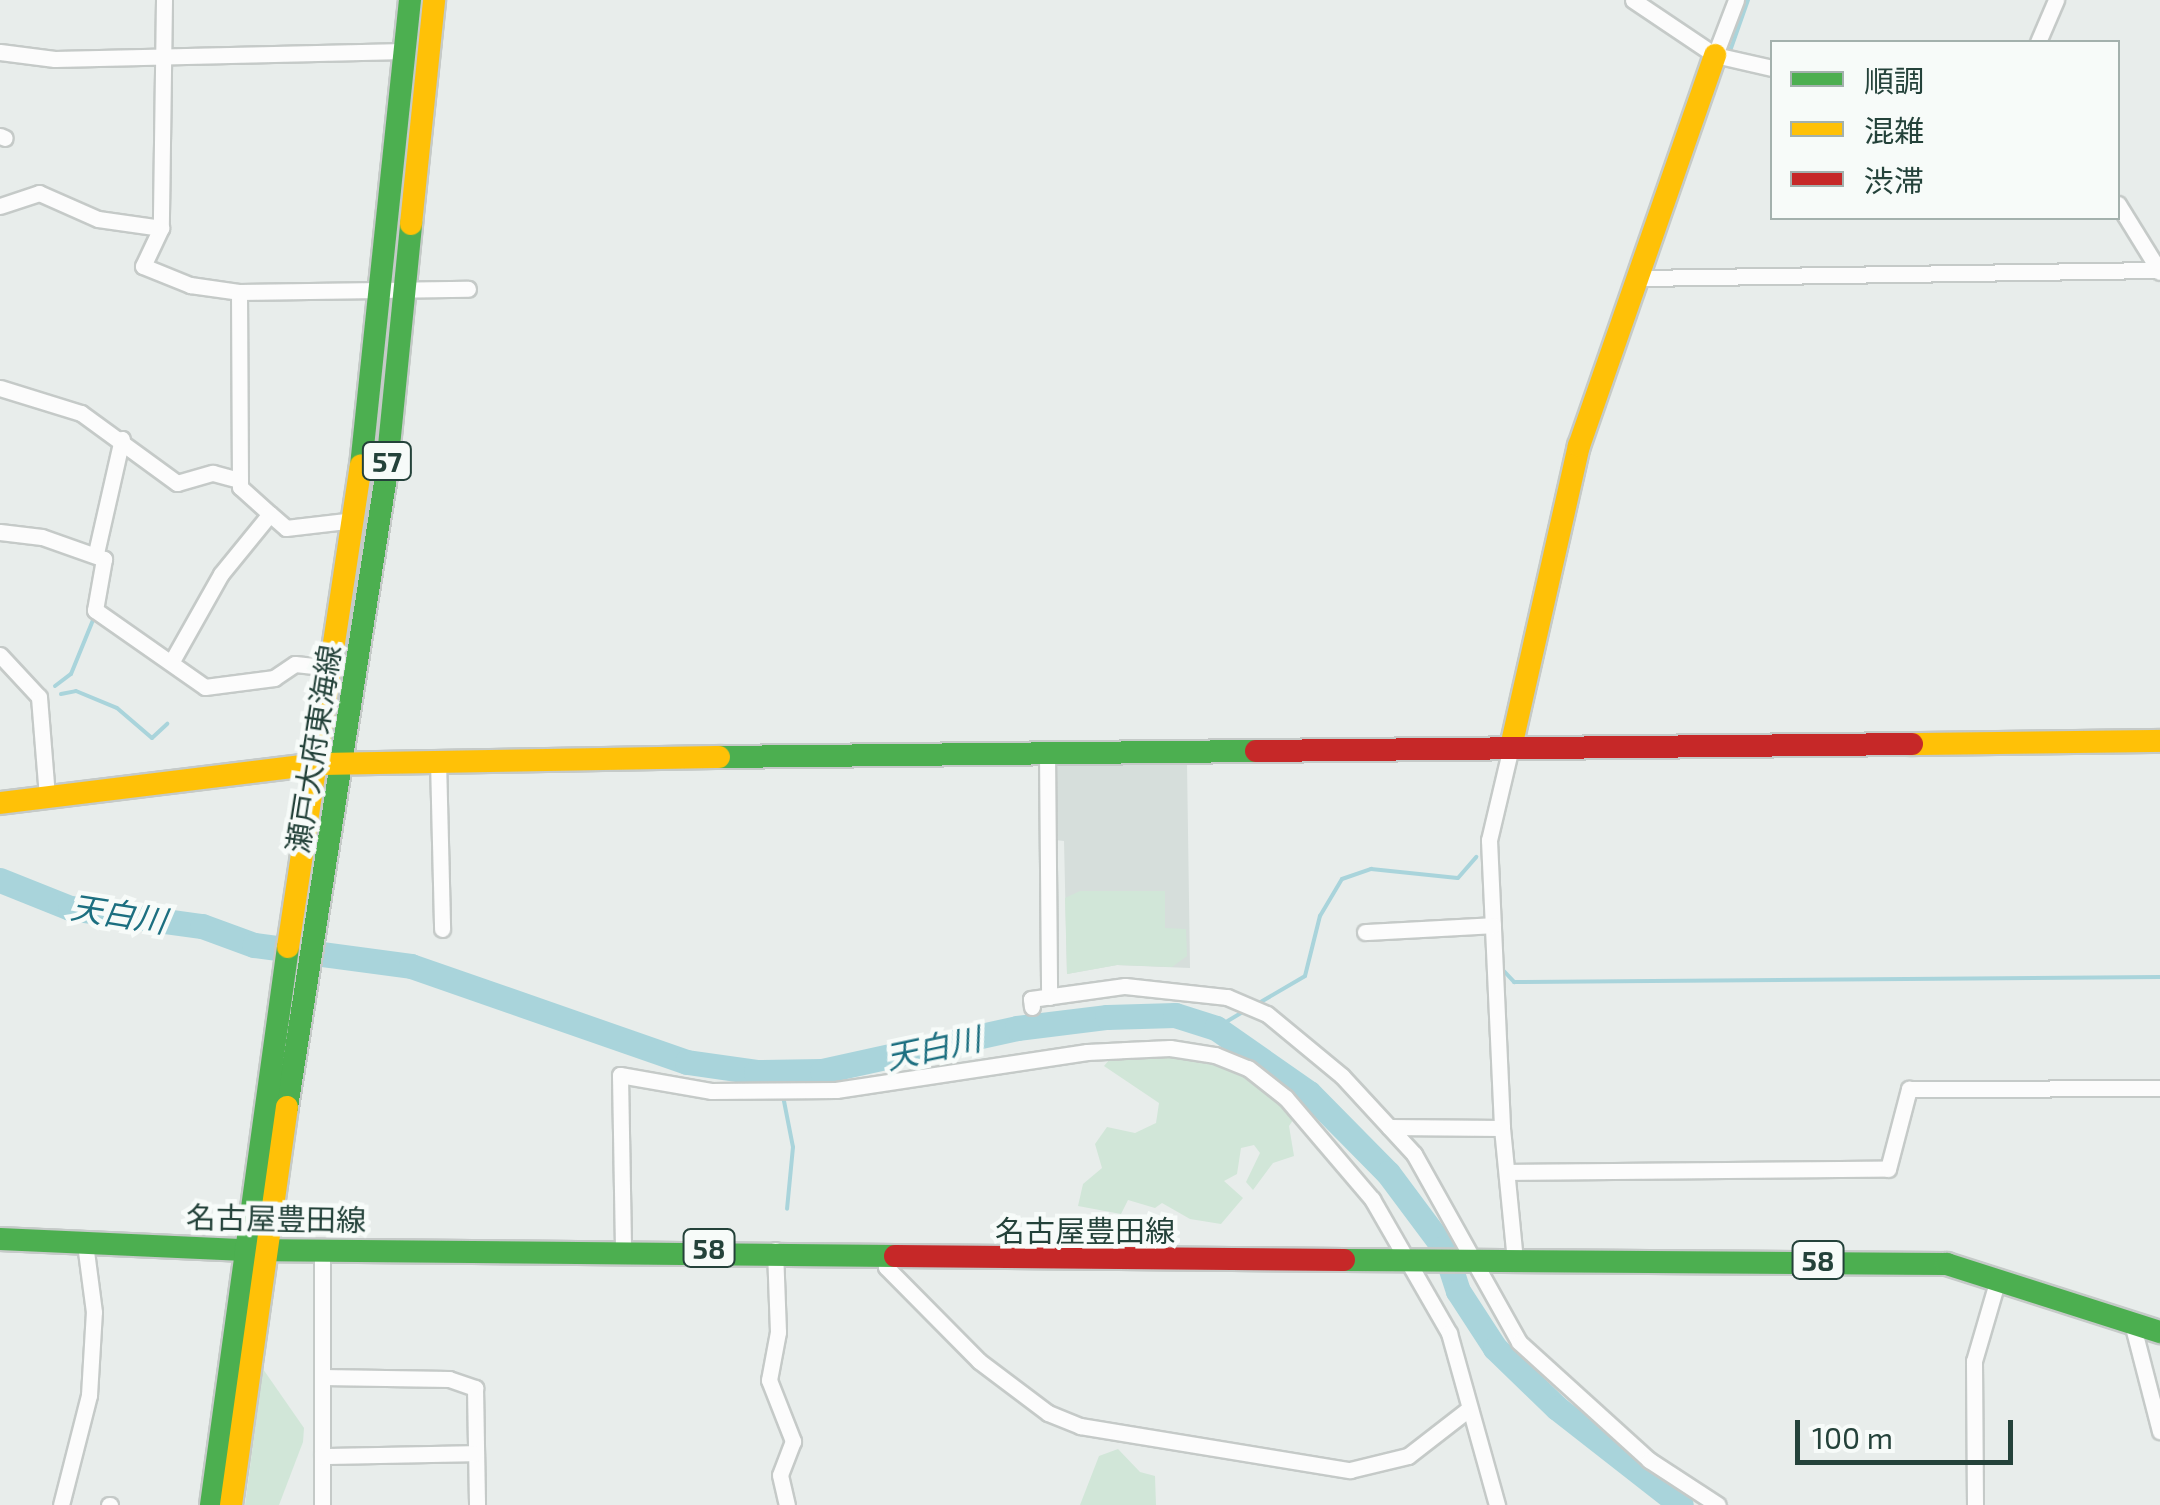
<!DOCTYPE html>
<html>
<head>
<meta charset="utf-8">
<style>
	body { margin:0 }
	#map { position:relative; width:2160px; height:1505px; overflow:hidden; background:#e8edeb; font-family:"Exo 2","Noto Sans JP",sans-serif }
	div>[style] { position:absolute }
	.built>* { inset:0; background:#d6dedb }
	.green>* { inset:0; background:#d1e6d8 }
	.stream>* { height:4px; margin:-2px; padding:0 2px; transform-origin:2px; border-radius:2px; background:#a9d4db }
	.river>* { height:25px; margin:-12.5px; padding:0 12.5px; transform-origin:12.5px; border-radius:12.5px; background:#a9d4db }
	.roads { filter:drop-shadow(2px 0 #c5cac8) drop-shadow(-2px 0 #c5cac8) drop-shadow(0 2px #c5cac8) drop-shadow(0 -2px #c5cac8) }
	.street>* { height:15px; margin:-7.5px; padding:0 7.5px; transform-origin:7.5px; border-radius:7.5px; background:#fcfcfc }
	.fast>* { height:22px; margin:-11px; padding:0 11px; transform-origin:11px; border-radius:11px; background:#4caf50 }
	.slow>* { height:22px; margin:-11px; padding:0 11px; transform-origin:11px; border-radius:11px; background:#ffc107 }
	.jam>* { height:22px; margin:-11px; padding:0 11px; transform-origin:11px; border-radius:11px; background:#c62828 }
	span { translate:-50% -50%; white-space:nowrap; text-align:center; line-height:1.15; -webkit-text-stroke:9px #f7fbf9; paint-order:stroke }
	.shield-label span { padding:2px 8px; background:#f7fbf9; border:2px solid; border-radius:8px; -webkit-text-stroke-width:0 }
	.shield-label { font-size:28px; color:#24423a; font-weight:700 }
	.street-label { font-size:30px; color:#24423a }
	.water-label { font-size:32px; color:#1c6f80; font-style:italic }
	.legend { position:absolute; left:1770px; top:40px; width:350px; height:180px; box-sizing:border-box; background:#f7fbf9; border:2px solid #a3b1ad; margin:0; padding:12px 18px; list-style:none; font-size:30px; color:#24423a }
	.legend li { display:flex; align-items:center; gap:20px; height:50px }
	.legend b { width:50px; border:2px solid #a3b1ad }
	.scale { position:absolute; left:1795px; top:1420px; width:218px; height:45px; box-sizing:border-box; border:5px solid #24423a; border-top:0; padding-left:12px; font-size:30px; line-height:35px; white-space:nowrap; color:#24423a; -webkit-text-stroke:8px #f7fbf9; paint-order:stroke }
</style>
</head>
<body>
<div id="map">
	<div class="built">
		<div style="clip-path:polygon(1187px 763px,1190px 968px,1117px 965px,1067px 974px,1064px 841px,1055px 840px,1054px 764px)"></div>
	</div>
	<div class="green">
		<div style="clip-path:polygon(1080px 891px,1165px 891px,1165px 928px,1186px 929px,1187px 956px,1172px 967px,1117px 965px,1067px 974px,1065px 898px)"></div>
		<div style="clip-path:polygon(1169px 1054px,1233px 1065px,1298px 1113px,1289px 1126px,1294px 1156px,1273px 1163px,1253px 1190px,1246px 1182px,1260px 1153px,1254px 1145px,1241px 1148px,1237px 1174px,1224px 1181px,1243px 1198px,1221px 1224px,1190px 1219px,1162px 1203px,1155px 1208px,1128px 1200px,1121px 1214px,1078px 1206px,1083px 1184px,1102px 1168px,1095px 1144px,1107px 1127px,1135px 1133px,1156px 1123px,1159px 1103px,1104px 1066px,1109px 1060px)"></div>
		<div style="clip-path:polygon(263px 1369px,304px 1428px,303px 1442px,279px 1505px,245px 1505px)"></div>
		<div style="clip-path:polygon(1118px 1449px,1140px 1472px,1155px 1476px,1156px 1505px,1080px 1505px,1099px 1456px)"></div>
	</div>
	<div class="stream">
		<div style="left:1730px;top:51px;width:54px;rotate:-70.6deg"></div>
		<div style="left:55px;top:686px;width:20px;rotate:-37deg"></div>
		<div style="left:71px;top:674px;width:58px;rotate:-67.8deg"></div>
		<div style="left:61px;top:694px;width:15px;rotate:-11deg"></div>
		<div style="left:76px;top:691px;width:44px;rotate:22.5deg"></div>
		<div style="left:117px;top:708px;width:46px;rotate:40.6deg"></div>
		<div style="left:152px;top:738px;width:21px;rotate:-43deg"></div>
		<div style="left:1502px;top:969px;width:18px;rotate:47deg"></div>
		<div style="left:1514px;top:982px;width:646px;rotate:-0.44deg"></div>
		<div style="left:1259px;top:1003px;width:53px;rotate:-30.4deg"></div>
		<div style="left:1305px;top:976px;width:62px;rotate:-76deg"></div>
		<div style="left:1320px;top:916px;width:43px;rotate:-59.3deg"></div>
		<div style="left:1342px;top:879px;width:31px;rotate:-19deg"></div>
		<div style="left:1371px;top:869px;width:87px;rotate:5.9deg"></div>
		<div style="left:1458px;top:878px;width:28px;rotate:-49deg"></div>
		<div style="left:1216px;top:1028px;width:35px;rotate:-31deg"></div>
		<div style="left:781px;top:1072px;width:14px;rotate:86deg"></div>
		<div style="left:783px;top:1096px;width:52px;rotate:78.9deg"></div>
		<div style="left:793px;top:1147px;width:62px;rotate:95.5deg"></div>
	</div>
	<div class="river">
		<div style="left:0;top:880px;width:75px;rotate:21.8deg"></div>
		<div style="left:70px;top:908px;width:133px;rotate:7.8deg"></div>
		<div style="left:202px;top:926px;width:55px;rotate:20.1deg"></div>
		<div style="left:254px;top:945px;width:158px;rotate:7.6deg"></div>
		<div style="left:411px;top:966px;width:292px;rotate:19.2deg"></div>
		<div style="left:687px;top:1062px;width:70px;rotate:8.2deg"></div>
		<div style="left:756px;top:1072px;width:66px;rotate:-0.9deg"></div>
		<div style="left:822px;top:1071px;width:200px;rotate:-12.4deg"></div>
		<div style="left:1017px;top:1028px;width:91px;rotate:-7deg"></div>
		<div style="left:1107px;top:1017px;width:68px;rotate:-1.7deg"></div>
		<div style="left:1175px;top:1015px;width:43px;rotate:17.6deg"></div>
		<div style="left:1216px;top:1028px;width:113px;rotate:35deg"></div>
		<div style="left:1309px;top:1093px;width:112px;rotate:45.4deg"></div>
		<div style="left:1388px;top:1173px;width:94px;rotate:53.3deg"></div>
		<div style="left:1444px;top:1248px;width:45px;rotate:72deg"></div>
		<div style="left:1458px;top:1291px;width:68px;rotate:57deg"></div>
		<div style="left:1495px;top:1348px;width:86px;rotate:44.1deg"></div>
		<div style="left:1557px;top:1408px;width:157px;rotate:38deg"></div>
	</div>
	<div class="roads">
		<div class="street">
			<div style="left:164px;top:0;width:228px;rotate:90.8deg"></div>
			<div style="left:161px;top:228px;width:42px;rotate:115.3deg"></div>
			<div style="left:143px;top:266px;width:51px;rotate:22deg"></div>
			<div style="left:190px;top:285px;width:49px;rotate:8.1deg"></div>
			<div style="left:239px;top:292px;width:229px;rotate:-0.8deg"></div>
			<div style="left:1633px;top:0;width:99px;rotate:33.9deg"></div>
			<div style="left:1715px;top:55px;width:58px;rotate:12.8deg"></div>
			<div style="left:2038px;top:42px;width:46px;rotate:-66.8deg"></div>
			<div style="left:0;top:52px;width:55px;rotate:7.3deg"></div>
			<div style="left:55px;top:59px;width:350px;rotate:-1.3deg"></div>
			<div style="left:1715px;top:55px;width:59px;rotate:-69.1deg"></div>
			<div style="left:0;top:136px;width:5px;rotate:22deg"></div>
			<div style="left:2118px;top:204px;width:80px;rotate:58.3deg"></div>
			<div style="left:0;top:206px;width:41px;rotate:-18.4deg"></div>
			<div style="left:39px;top:193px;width:64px;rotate:23.8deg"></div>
			<div style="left:98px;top:219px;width:64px;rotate:8.1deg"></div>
			<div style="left:1641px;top:278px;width:515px;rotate:-0.89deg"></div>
			<div style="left:239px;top:292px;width:195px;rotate:89.7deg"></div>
			<div style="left:240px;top:487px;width:40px;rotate:42deg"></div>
			<div style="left:0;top:388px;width:85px;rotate:17.2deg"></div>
			<div style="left:81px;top:413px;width:119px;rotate:36.1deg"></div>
			<div style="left:177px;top:483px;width:37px;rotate:-16deg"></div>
			<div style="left:213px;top:473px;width:28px;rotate:15deg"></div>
			<div style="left:0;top:532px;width:42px;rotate:6.8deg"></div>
			<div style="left:42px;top:537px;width:66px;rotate:19.5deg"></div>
			<div style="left:104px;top:559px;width:52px;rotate:100deg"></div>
			<div style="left:95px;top:610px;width:134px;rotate:35deg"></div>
			<div style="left:205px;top:687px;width:70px;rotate:-7.4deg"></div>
			<div style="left:274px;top:678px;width:25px;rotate:-34deg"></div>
			<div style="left:295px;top:664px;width:38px;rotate:6deg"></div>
			<div style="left:96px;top:553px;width:117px;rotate:-77.2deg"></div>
			<div style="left:0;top:655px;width:57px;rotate:47.1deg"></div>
			<div style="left:39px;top:697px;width:100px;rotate:85.4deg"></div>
			<div style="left:172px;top:661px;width:100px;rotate:-60.6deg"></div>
			<div style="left:221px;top:574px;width:77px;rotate:-50.8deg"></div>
			<div style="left:270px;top:514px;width:21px;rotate:41deg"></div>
			<div style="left:286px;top:528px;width:69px;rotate:-6.6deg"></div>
			<div style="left:1511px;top:747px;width:96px;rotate:103.3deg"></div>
			<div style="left:1489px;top:840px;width:288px;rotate:87.4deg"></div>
			<div style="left:1502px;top:1128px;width:133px;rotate:84.4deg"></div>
			<div style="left:1047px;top:752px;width:245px;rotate:89.5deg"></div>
			<div style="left:438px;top:760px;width:169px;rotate:88.6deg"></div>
			<div style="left:1365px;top:932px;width:128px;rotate:-3.1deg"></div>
			<div style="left:1032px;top:1007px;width:8px;rotate:-97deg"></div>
			<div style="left:1031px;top:999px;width:95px;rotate:-7.9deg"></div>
			<div style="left:1125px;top:986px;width:103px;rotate:6.2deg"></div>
			<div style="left:1227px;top:997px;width:43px;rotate:23deg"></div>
			<div style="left:1267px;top:1014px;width:97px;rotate:39.6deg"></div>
			<div style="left:1342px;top:1076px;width:106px;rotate:47.3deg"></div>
			<div style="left:1414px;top:1154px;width:215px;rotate:60.8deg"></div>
			<div style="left:1519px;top:1342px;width:176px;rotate:42.2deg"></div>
			<div style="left:1649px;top:1460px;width:82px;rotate:33.1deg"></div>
			<div style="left:1389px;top:1127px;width:113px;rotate:0.5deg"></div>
			<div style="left:1508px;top:1172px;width:380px;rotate:-0.5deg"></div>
			<div style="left:1888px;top:1169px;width:83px;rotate:-75.3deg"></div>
			<div style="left:1909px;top:1089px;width:251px;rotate:-0.2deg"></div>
			<div style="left:623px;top:1247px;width:172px;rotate:-91deg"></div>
			<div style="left:620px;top:1075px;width:92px;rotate:10deg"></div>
			<div style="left:711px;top:1091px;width:125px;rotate:-0.5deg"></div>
			<div style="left:836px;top:1090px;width:254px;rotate:-8.6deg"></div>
			<div style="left:1087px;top:1052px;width:83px;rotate:-2.8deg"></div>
			<div style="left:1170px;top:1048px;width:46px;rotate:8.8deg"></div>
			<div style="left:1215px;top:1055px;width:35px;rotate:22deg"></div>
			<div style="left:1248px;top:1068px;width:48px;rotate:38.3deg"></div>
			<div style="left:1286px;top:1098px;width:133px;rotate:49.6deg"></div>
			<div style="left:1372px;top:1199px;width:155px;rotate:60.1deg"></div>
			<div style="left:1449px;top:1333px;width:179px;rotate:74.4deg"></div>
			<div style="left:322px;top:1250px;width:255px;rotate:90deg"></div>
			<div style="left:775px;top:1250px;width:82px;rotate:87.9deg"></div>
			<div style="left:778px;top:1332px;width:49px;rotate:100.6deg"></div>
			<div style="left:769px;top:1380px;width:66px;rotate:68.5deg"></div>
			<div style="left:793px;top:1441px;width:36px;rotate:111deg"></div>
			<div style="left:780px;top:1475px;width:31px;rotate:77deg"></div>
			<div style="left:885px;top:1257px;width:10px;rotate:84deg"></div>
			<div style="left:886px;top:1267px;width:132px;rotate:45.3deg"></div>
			<div style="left:979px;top:1361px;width:86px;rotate:37deg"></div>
			<div style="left:1048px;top:1413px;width:35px;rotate:22deg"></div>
			<div style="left:1080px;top:1426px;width:274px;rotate:9.3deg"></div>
			<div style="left:1350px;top:1470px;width:60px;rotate:-13.6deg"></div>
			<div style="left:1408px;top:1456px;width:73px;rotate:-37.8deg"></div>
			<div style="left:2132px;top:1323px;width:112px;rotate:75.5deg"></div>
			<div style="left:322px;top:1377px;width:127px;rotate:0.9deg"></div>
			<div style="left:449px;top:1379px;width:28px;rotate:19deg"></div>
			<div style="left:475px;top:1388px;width:117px;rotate:89deg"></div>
			<div style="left:322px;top:1456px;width:153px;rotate:-1.1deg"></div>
			<div style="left:61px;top:1505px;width:114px;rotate:-75.7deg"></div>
			<div style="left:89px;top:1395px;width:83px;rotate:-86.6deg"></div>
			<div style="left:94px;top:1312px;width:69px;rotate:-97.5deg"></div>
			<div style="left:109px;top:1505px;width:1px"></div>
			<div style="left:1975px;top:1505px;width:144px;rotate:-90.4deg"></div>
			<div style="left:1974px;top:1361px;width:85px;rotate:-73.7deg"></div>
		</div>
		<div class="fast">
			<div style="left:361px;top:466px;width:469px;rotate:-84deg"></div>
			<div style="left:719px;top:757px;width:537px;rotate:-0.64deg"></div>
			<div style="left:287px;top:1107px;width:639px;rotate:-81.08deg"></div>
			<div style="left:386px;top:476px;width:253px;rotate:-84.3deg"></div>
			<div style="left:0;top:1239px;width:245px;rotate:2.6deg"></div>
			<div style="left:245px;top:1250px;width:650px;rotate:0.53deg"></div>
			<div style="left:1344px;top:1260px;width:603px;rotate:0.38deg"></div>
			<div style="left:1947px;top:1264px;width:224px;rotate:17.7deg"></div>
			<div style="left:211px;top:1505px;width:563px;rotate:-82.14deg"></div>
		</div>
		<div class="slow">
			<div style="left:411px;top:224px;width:225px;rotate:-84.1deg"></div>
			<div style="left:1912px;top:744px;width:248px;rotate:-0.7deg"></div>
			<div style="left:1511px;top:747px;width:309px;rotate:-77.3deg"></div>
			<div style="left:1579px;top:446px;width:414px;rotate:-70.8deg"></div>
			<div style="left:0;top:803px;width:320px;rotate:-7deg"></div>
			<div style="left:318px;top:764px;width:401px;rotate:-1deg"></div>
			<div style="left:288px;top:947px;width:487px;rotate:-81.4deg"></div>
			<div style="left:231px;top:1505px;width:402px;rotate:-82deg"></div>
		</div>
		<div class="jam">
			<div style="left:1256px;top:751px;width:656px;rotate:-0.61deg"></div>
			<div style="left:895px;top:1256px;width:449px;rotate:0.5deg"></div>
		</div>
	</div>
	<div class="shield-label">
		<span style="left:387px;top:461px">57</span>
		<span style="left:709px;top:1248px">58</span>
		<span style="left:1818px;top:1260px">58</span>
	</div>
	<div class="street-label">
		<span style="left:313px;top:749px;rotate:-81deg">瀬戸大府東海線</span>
		<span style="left:276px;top:1218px;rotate:1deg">名古屋豊田線</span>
		<span style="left:1085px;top:1230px">名古屋豊田線</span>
	</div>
	<div class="water-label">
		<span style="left:119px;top:913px;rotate:9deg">天白川</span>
		<span style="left:933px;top:1047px;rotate:-12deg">天白川</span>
	</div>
	<ul class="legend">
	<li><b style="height:12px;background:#4caf50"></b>順調</li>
	<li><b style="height:12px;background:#ffc107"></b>混雑</li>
	<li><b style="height:12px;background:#c62828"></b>渋滞</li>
	</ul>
	<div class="scale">100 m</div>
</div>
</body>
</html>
